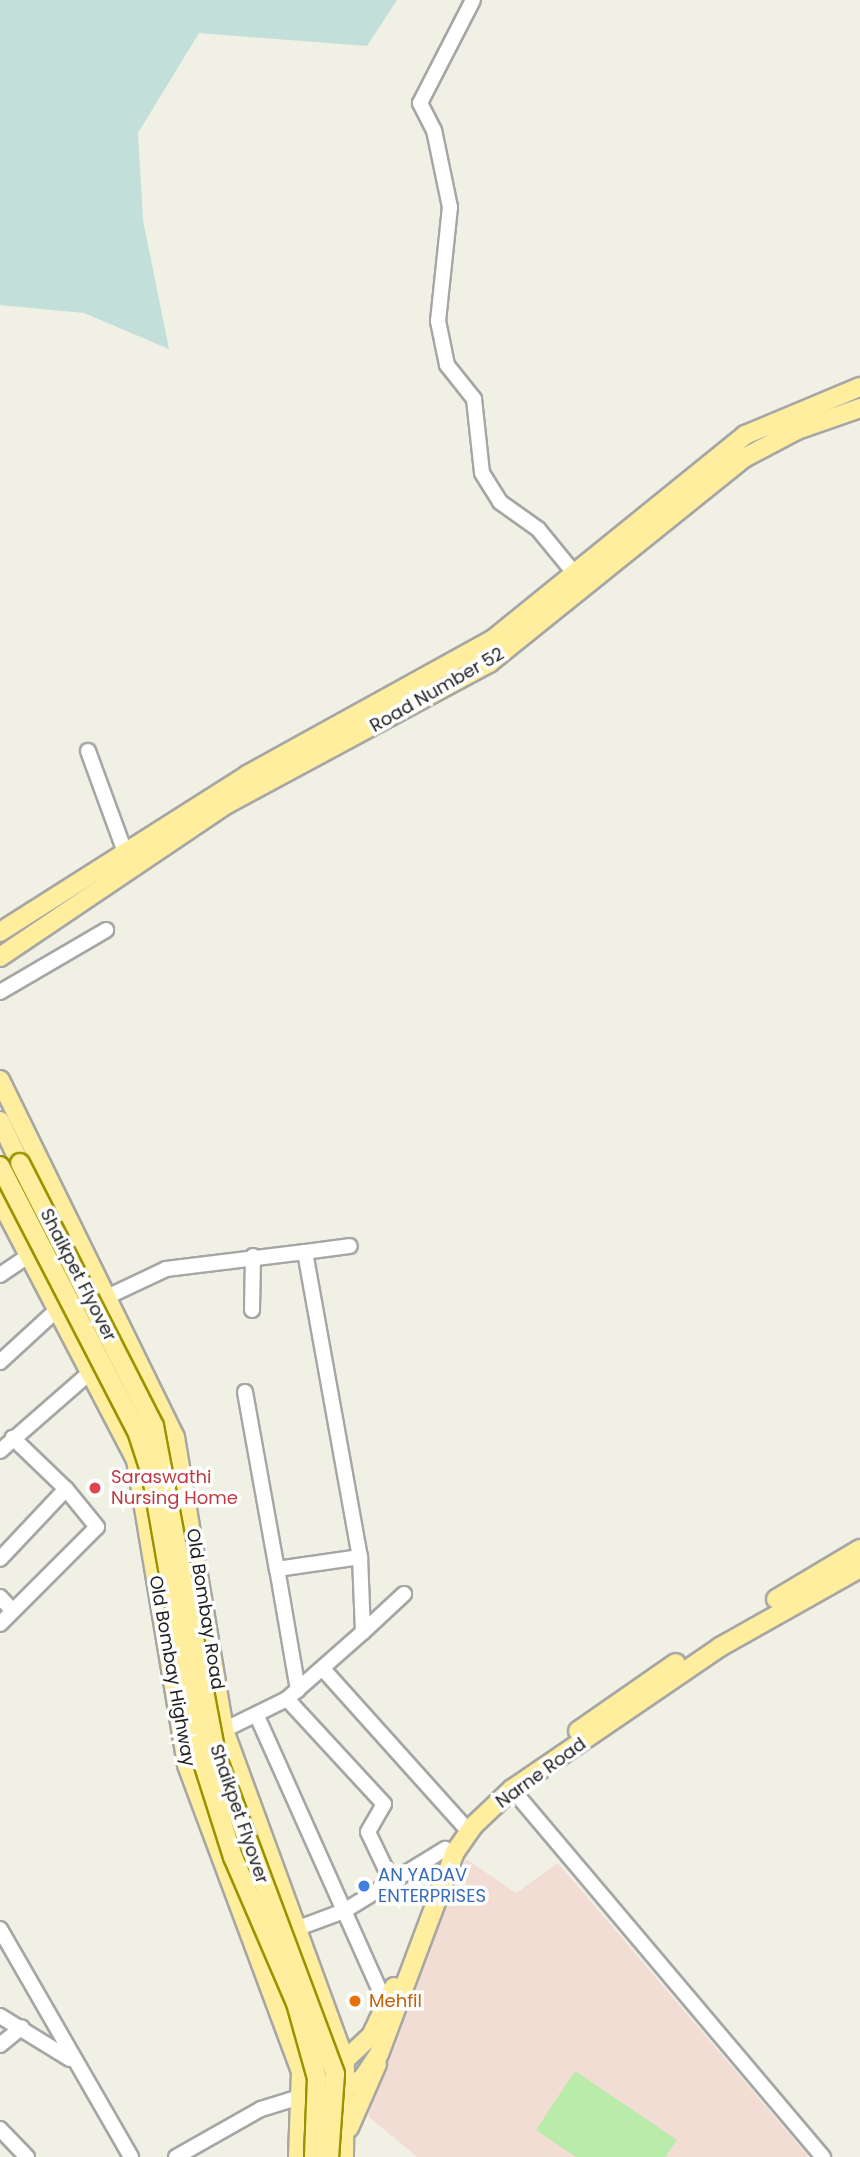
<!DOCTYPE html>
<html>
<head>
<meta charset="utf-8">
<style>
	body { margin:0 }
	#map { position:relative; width:860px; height:2157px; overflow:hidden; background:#f0f0e5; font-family:Poppins,sans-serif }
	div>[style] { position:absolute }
	.commercial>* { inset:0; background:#f1ddd4 }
	.grass>* { inset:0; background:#b9ebaa }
	.wetland>* { inset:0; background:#c2dfd9 }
	.roads { filter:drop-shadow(2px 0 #a6a6a6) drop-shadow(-2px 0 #a6a6a6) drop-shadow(0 2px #a6a6a6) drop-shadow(0 -2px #a6a6a6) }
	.minor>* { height:14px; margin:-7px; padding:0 7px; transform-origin:7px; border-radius:7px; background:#fff }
	.major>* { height:18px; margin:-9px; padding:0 9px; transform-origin:9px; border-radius:9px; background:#feee9d }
	.bridges { filter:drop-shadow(2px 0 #9b9200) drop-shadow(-2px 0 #9b9200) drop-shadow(0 2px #9b9200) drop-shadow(0 -2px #9b9200) }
	.major-bridge>* { height:18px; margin:-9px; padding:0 9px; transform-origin:9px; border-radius:9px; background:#feee9d }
	.dots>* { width:19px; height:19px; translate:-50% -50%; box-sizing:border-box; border:4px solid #fff; border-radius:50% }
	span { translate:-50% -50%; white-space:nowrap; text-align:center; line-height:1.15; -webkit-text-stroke:7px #fff; paint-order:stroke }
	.street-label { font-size:18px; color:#1f1f1f }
	.health-label { font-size:18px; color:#be3a42 }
	.left { translate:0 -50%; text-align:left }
	.shop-label { font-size:18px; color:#366cbe }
	.food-label { font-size:18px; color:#c56008 }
</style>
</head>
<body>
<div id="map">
	<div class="commercial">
		<div style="clip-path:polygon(466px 1859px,516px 1893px,558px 1863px,809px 2157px,417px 2157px,368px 2116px,423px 1948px)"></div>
	</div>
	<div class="grass">
		<div style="clip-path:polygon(575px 2071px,677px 2140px,665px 2157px,576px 2157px,536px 2130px)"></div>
	</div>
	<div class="wetland">
		<div style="clip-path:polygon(0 0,397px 0,367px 46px,199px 33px,138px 133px,143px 220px,169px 349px,84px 313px,0 305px)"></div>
	</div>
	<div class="roads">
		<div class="minor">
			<div style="left:473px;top:0;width:116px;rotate:117.2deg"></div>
			<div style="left:420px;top:103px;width:30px;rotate:63deg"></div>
			<div style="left:434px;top:130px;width:79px;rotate:78.3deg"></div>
			<div style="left:450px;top:207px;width:115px;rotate:96deg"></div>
			<div style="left:438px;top:321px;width:45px;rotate:78.4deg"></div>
			<div style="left:447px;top:365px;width:43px;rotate:51.5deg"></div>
			<div style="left:474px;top:399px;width:74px;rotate:83.8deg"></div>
			<div style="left:482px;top:473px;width:34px;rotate:58deg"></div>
			<div style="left:500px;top:502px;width:47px;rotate:35.4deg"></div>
			<div style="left:538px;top:529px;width:58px;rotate:50.6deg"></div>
			<div style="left:88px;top:751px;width:108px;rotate:69.9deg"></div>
			<div style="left:0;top:992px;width:123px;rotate:-30.3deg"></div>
			<div style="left:305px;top:1252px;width:45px;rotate:-7.6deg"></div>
			<div style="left:0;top:1275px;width:78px;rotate:-34.1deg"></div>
			<div style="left:109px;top:1296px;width:63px;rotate:-25.3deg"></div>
			<div style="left:166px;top:1269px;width:140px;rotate:-7deg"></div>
			<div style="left:305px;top:1252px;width:310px;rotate:79.8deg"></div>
			<div style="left:360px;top:1557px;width:75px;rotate:87.7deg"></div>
			<div style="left:363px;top:1632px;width:101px;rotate:138.6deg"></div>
			<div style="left:287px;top:1699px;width:70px;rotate:153.8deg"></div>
			<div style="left:252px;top:1310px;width:54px;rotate:-88.9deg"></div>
			<div style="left:0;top:1362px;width:80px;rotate:-42.5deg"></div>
			<div style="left:245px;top:1392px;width:180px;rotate:79.8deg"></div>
			<div style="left:0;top:1451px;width:125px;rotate:-41.1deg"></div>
			<div style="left:0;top:1559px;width:96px;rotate:-46.7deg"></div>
			<div style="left:66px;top:1489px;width:74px;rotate:-136.1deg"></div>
			<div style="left:0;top:1597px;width:18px;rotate:47deg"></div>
			<div style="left:0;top:1624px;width:137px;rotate:-45deg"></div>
			<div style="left:97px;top:1527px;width:49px;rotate:-129.2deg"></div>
			<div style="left:363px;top:1632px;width:56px;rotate:-42.8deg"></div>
			<div style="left:323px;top:1669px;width:211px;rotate:48.1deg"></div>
			<div style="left:298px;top:1690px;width:123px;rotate:-99.8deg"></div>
			<div style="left:277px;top:1569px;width:84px;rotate:-8.2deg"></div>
			<div style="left:287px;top:1699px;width:143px;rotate:47.3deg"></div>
			<div style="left:384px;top:1804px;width:32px;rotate:120deg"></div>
			<div style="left:368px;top:1832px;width:55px;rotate:64.4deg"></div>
			<div style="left:257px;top:1716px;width:318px;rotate:65.9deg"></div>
			<div style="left:512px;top:1789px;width:482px;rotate:49.8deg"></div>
			<div style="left:0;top:1929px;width:263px;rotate:60.1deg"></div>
			<div style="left:293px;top:1930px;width:54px;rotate:-20.4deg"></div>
			<div style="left:344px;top:1911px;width:119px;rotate:-31.5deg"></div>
			<div style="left:0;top:2016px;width:82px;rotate:31.6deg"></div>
			<div style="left:0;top:2045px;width:28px;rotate:-39deg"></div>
			<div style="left:0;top:2129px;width:39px;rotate:46deg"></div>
			<div style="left:176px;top:2157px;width:98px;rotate:-29.5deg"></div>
			<div style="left:261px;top:2109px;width:44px;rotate:-17.2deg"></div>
		</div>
		<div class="major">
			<div style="left:0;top:932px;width:293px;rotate:-32.4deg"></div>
			<div style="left:247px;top:775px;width:280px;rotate:-28.9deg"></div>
			<div style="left:492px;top:640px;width:326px;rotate:-39deg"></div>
			<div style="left:745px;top:435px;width:125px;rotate:-22.7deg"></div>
			<div style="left:0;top:957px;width:274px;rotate:-34deg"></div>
			<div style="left:227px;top:804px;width:298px;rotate:-28.3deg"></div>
			<div style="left:489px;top:663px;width:327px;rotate:-38.8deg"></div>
			<div style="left:744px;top:458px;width:60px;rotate:-27.8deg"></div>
			<div style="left:797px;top:430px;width:67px;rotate:-19.2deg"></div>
			<div style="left:0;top:1080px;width:398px;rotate:63.9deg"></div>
			<div style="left:175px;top:1437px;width:297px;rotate:80.5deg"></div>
			<div style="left:224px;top:1730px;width:351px;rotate:69.9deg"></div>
			<div style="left:345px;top:2060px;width:97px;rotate:90.6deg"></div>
			<div style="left:0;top:1121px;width:47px;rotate:64.5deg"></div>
			<div style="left:0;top:1200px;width:293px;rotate:62.4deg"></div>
			<div style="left:136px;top:1460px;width:309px;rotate:80.5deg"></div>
			<div style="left:187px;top:1765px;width:327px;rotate:69.6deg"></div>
			<div style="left:301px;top:2071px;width:86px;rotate:92deg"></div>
			<div style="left:776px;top:1599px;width:98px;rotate:-30.8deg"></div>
			<div style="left:578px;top:1731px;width:119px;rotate:-34.8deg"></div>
			<div style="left:345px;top:2060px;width:35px;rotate:-43deg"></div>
			<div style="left:371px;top:2036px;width:54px;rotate:-64.9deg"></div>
			<div style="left:341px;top:2090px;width:24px;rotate:-28deg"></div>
			<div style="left:362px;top:2079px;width:30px;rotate:-56deg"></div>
			<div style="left:379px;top:2054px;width:216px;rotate:-69.4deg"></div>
			<div style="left:455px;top:1852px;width:32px;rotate:-55deg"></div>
			<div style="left:473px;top:1826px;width:54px;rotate:-43.5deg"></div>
			<div style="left:512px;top:1789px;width:252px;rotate:-34.3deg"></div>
			<div style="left:720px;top:1647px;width:161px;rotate:-29.4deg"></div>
			<div style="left:349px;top:2128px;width:70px;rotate:-66.4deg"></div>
		</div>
	</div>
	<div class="bridges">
		<div class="major-bridge">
			<div style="left:20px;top:1163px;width:295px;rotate:63deg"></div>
			<div style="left:154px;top:1426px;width:338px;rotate:79.3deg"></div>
			<div style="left:217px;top:1758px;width:337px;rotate:69.5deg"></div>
			<div style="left:335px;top:2074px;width:83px;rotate:94.1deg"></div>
			<div style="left:0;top:1166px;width:298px;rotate:62.7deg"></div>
			<div style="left:137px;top:1431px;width:48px;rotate:71.9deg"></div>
			<div style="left:152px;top:1477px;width:280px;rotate:80.1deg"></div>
			<div style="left:200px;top:1753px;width:109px;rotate:72.4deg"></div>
			<div style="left:233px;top:1857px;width:159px;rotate:66.7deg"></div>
			<div style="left:296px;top:2003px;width:78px;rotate:74.4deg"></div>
			<div style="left:317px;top:2078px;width:79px;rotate:92.2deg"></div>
		</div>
	</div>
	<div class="dots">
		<div style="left:95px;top:1488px;background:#e0444e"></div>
		<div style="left:364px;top:1886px;background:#3f7fe0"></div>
		<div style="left:355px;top:2001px;background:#e8710a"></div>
	</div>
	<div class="street-label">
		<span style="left:437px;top:690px;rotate:-30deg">Road Number 52</span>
		<span style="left:78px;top:1275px;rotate:63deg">Shaikpet Flyover</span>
		<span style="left:205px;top:1609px;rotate:81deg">Old Bombay Road</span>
		<span style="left:172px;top:1671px;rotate:80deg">Old Bombay Highway</span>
		<span style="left:541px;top:1773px;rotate:-36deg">Narne Road</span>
		<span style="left:239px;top:1814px;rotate:71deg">Shaikpet Flyover</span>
	</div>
	<div class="health-label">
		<span class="left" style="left:111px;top:1488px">Saraswathi<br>Nursing Home</span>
	</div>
	<div class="shop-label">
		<span class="left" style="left:378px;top:1886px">AN YADAV<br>ENTERPRISES</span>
	</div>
	<div class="food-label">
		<span class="left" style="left:369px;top:2001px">Mehfil</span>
	</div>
</div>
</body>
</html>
